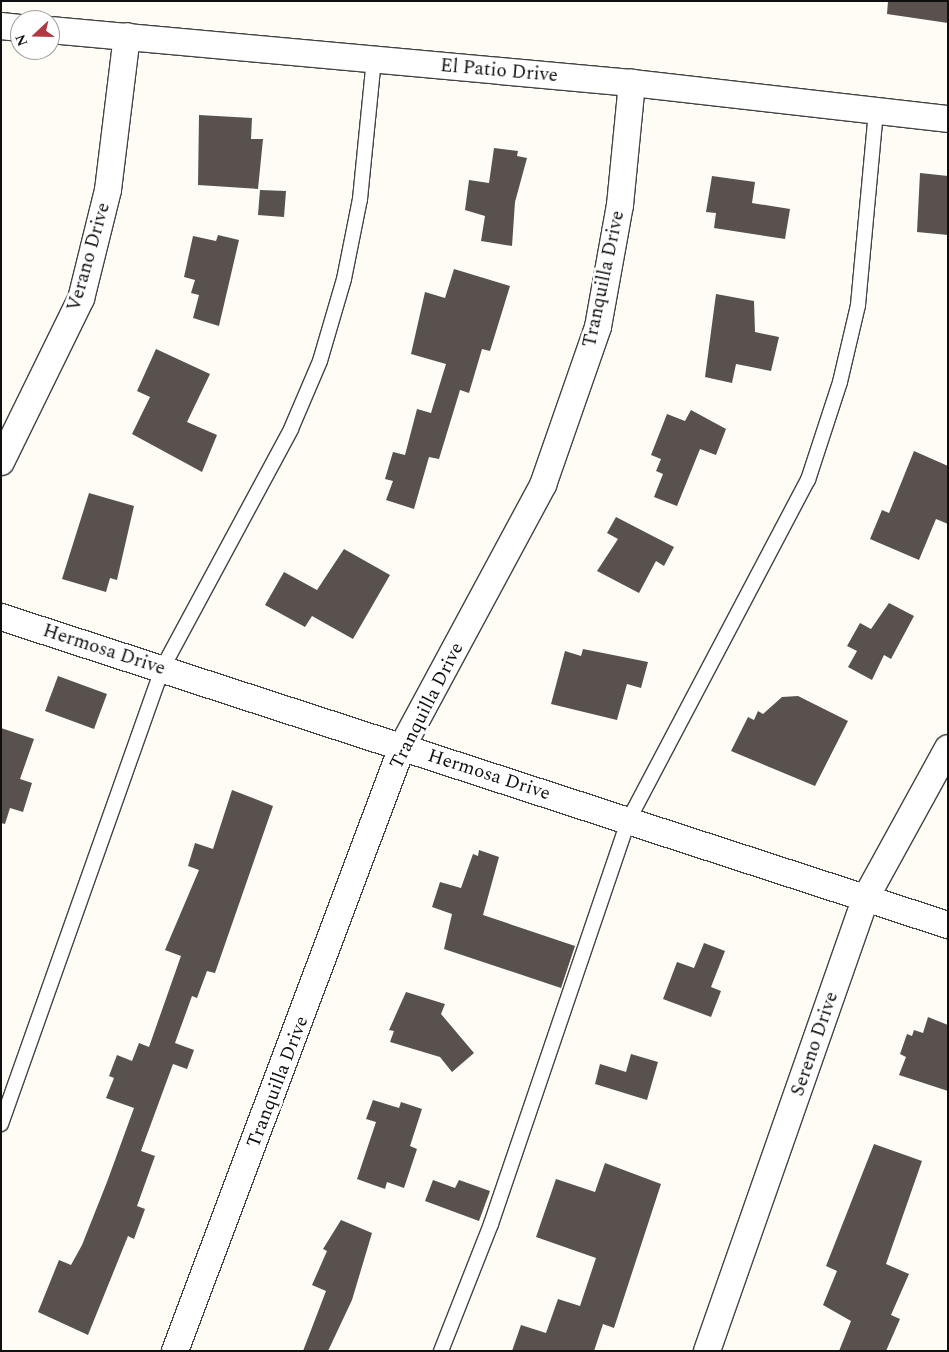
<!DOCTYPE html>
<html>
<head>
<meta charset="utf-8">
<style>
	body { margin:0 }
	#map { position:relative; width:949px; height:1352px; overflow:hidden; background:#fefcf5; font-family:Spectral,serif }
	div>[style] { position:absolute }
	.building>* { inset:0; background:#58514e }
	.roads { filter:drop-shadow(1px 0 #434343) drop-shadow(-1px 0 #434343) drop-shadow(0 1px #434343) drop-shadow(0 -1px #434343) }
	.lane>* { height:14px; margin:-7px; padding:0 7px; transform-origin:7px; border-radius:7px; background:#fff }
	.street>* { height:26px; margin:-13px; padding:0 13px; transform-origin:13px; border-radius:13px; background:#fff }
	span { translate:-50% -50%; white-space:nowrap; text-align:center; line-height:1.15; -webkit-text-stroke:5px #fff; paint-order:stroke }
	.street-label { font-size:19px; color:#101010 }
	.frame { position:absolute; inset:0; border:2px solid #101010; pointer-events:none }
	.north { position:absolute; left:10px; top:10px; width:50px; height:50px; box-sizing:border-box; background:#fff; border:1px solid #9f9f9f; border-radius:50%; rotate:249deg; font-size:14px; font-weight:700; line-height:20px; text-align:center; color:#101010 }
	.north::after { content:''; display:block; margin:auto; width:18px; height:22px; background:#b03942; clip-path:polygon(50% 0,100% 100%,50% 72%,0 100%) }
</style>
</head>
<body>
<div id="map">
	<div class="building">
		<div style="clip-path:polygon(888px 1px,948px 1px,948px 23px,887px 14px)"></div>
		<div style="clip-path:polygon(199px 115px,252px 118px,251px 139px,263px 139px,258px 189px,198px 185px)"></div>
		<div style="clip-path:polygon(494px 148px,518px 151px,517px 156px,527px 158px,515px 202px,512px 246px,481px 241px,485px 216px,465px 210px,469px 180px,489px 183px)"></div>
		<div style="clip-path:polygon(920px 173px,948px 176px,948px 235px,917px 232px)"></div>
		<div style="clip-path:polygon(712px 176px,755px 182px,752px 203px,790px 209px,785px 239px,714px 228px,716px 213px,706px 212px)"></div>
		<div style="clip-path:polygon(260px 190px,286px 191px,284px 217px,258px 215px)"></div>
		<div style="clip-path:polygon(218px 235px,239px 240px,219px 326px,193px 318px,199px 295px,191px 293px,195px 280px,184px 277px,193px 236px,216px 241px)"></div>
		<div style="clip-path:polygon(454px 269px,510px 286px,490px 351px,482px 349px,469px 393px,460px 390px,439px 459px,429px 457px,414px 509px,386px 500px,393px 481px,385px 479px,393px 452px,405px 455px,417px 409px,431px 413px,446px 364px,411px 354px,425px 292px,445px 298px)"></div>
		<div style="clip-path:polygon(716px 294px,754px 301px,755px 332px,779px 337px,771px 371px,736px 364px,732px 383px,705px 377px)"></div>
		<div style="clip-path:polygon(156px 349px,210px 374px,187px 422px,217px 435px,202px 472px,132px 434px,150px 397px,137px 391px)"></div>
		<div style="clip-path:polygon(691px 410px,726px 429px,716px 455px,700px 449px,677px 506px,654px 497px,663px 474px,656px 471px,661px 459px,651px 455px,667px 414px,685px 421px)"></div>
		<div style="clip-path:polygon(914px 451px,948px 466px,948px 524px,936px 519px,919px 560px,870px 539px,882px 510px,889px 513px)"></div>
		<div style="clip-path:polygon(89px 493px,134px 506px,117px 580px,110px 578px,106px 592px,62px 579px)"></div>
		<div style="clip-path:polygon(616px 517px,674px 547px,664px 566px,656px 561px,639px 593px,597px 571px,618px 539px,607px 533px)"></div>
		<div style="clip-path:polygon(344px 549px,390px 575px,353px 639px,312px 616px,305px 627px,265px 605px,284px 572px,317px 590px)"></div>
		<div style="clip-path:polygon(889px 603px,914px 616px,891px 659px,884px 655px,872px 680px,848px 667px,857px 651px,847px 646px,860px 623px,871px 629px)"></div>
		<div style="clip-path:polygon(583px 649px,648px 662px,641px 688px,627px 684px,617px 720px,551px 704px,565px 651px,581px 656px)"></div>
		<div style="clip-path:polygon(58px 676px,107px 694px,94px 729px,45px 711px)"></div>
		<div style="clip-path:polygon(798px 696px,848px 721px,815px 786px,731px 751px,748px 717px,754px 720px,758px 711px,763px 714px,782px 697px)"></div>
		<div style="clip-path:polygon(1px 728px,34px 739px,20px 779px,32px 783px,23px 812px,10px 808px,5px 824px,1px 823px)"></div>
		<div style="clip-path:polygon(232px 790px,273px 806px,215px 973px,207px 971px,197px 998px,192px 996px,175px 1043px,194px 1050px,187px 1069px,173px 1064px,141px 1151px,155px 1156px,137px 1206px,145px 1209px,134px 1239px,128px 1236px,88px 1335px,38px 1312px,59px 1260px,71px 1265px,82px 1245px,107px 1182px,134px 1108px,106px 1098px,114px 1078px,109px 1076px,117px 1055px,132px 1061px,139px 1043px,149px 1047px,181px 956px,165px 950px,199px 870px,188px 866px,195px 843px,213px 849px)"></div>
		<div style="clip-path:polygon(479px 850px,499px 857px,483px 915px,575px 946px,561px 988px,444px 949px,452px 914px,432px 907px,440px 882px,461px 888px,473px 854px,478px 856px)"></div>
		<div style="clip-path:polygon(704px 943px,725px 951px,711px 987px,721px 991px,711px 1017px,663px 999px,677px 962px,694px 968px)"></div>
		<div style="clip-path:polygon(406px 992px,445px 1004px,441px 1014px,474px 1053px,452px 1072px,440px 1057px,390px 1042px,394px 1031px,389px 1030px)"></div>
		<div style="clip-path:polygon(928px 1017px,948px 1025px,948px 1091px,899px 1075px,906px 1057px,900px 1054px,907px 1034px,912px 1036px,914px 1030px,923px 1033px)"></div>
		<div style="clip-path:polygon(631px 1054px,658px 1062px,647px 1100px,595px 1084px,600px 1064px,626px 1072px)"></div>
		<div style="clip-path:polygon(373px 1100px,399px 1108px,401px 1102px,422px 1109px,410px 1146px,417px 1149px,404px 1188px,387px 1182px,385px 1189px,357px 1179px,376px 1122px,366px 1119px)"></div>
		<div style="clip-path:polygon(874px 1144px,922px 1161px,886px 1264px,909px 1274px,891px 1315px,900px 1319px,886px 1351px,839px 1351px,851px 1321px,823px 1305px,837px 1271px,826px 1266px)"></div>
		<div style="clip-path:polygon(605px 1163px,661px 1184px,614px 1328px,603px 1324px,594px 1351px,512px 1351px,521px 1325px,546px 1333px,558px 1299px,580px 1306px,596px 1258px,536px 1237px,556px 1179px,595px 1192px)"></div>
		<div style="clip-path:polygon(433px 1180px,455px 1188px,459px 1180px,490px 1191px,479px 1221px,425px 1201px)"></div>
		<div style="clip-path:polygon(341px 1220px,372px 1233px,352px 1300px,328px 1351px,303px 1351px,326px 1291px,312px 1285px,327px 1251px,323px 1249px)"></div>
	</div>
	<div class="roads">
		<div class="lane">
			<div style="left:1px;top:1124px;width:483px;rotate:-70.5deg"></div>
			<div style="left:162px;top:669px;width:272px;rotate:-61.7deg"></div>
			<div style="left:291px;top:429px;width:74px;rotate:-66.9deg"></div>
			<div style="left:320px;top:361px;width:85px;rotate:-73.7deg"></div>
			<div style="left:344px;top:279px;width:82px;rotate:-78.7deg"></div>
			<div style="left:360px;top:199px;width:141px;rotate:-84.3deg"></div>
			<div style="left:441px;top:1351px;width:136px;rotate:-68.5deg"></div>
			<div style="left:491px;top:1224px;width:426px;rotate:-71.2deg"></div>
			<div style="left:628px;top:821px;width:386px;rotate:-62.2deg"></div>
			<div style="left:808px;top:480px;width:103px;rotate:-71.9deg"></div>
			<div style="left:840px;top:382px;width:79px;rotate:-76.8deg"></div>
			<div style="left:858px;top:305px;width:195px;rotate:-84.7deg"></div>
		</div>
		<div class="street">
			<div style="left:1px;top:26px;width:19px;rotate:6deg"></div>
			<div style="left:50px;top:30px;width:584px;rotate:5.2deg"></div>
			<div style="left:632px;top:83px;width:318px;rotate:6.5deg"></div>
			<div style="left:1px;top:462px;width:182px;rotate:-63.9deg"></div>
			<div style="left:81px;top:299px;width:112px;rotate:-76.1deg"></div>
			<div style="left:108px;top:190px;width:155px;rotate:-83deg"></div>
			<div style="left:1px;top:617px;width:996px;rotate:18.02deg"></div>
			<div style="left:175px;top:1351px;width:645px;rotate:-69.4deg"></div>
			<div style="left:402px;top:747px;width:298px;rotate:-61.7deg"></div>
			<div style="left:543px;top:485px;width:167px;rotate:-70.8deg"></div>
			<div style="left:598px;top:327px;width:124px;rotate:-79.8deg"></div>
			<div style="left:620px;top:205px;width:123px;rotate:-84.4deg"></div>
			<div style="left:707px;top:1351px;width:479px;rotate:-70.7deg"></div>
			<div style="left:865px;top:899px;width:172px;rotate:-61.2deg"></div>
		</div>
	</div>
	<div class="street-label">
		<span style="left:499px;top:71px;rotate:5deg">El Patio Drive</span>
		<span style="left:89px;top:257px;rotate:-74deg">Verano Drive</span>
		<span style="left:604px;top:279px;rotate:-78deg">Tranquilla Drive</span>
		<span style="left:104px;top:650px;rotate:18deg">Hermosa Drive</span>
		<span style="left:427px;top:706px;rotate:-63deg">Tranquilla Drive</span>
		<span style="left:489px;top:775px;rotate:18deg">Hermosa Drive</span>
		<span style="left:815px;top:1044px;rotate:-71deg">Sereno Drive</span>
		<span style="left:278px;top:1082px;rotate:-69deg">Tranquilla Drive</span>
	</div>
	<div class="frame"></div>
	<div class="north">N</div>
</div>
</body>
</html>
